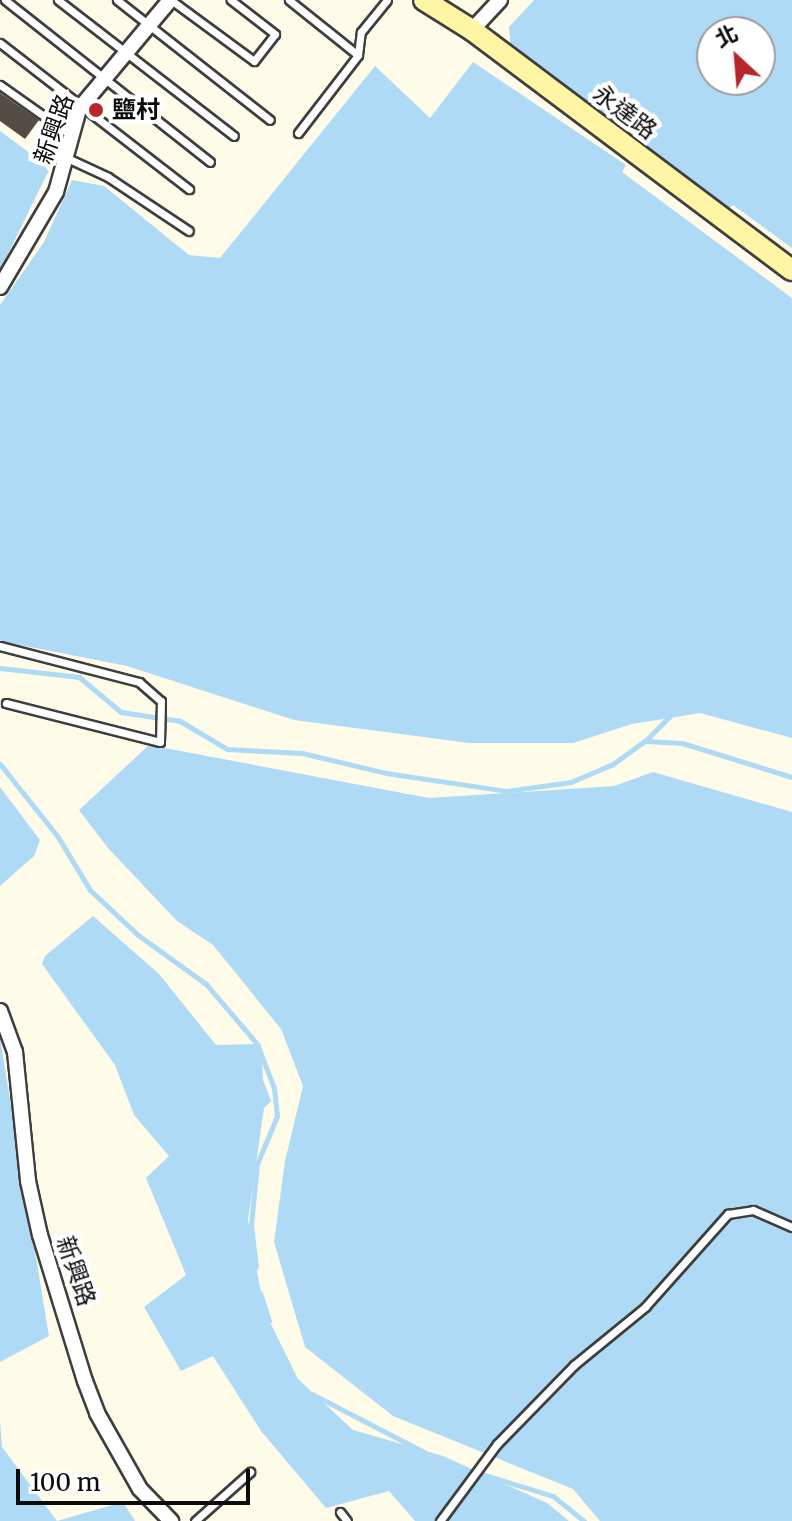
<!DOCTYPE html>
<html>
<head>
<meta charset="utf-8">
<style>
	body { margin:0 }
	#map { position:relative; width:792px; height:1521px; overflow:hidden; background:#fffbe9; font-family:Merriweather,"Noto Sans TC",serif }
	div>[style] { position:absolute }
	.water>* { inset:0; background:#afdaf5 }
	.stream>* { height:5px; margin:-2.5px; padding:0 2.5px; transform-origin:2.5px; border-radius:2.5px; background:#afdaf5 }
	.building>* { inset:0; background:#534c47 }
	.roads { filter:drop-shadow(2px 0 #3e3e3e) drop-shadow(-2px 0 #3e3e3e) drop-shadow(0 2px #3e3e3e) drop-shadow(0 -2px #3e3e3e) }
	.lane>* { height:7px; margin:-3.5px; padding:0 3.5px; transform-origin:3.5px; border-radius:3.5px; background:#fff }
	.street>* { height:14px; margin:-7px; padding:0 7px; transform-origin:7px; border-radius:7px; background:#fff }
	.secondary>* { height:20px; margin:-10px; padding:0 10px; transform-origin:10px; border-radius:10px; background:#fef5a5 }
	.dots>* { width:22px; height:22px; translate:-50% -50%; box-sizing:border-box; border:4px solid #fff; border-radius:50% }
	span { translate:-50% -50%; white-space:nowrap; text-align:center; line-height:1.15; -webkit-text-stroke:8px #fff; paint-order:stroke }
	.poi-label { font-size:24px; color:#0b0b0b; font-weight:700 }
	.left { translate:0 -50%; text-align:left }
	.street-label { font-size:24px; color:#0b0b0b }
	.north { position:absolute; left:696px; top:16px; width:80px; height:80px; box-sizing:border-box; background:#fff; border:2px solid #9d9d9d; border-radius:50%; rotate:334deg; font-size:22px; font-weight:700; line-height:32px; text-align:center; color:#0b0b0b }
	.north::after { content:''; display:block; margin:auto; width:28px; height:36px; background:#b8262b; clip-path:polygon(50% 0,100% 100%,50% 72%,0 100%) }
	.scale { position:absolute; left:16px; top:1469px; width:234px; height:36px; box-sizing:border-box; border:4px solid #0b0b0b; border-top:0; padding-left:10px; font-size:24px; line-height:28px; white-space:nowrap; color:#0b0b0b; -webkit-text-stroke:6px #fff; paint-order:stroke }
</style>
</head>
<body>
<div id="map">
	<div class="water">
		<div style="clip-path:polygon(evenodd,534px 0,792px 0,792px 248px,733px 205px,725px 212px,632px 144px,639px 135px,626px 126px,617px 131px,511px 52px,509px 27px,534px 0,712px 32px,760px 32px,760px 80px,712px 80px,712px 32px)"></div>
		<div style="clip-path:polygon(473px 62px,626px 165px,622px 172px,792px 298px,792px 738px,700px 713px,632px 724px,573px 743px,469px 743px,294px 720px,127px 666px,0 641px,0 305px,44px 242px,72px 180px,104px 186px,189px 255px,220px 258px,375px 66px,430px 118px)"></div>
		<div style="clip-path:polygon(0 131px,50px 168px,0 270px)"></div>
		<div style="clip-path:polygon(149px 745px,429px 798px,614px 786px,653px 772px,792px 812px,792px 1521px,600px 1521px,573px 1489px,393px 1416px,305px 1347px,274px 1242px,285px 1161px,303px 1086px,281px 1029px,213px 945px,177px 921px,108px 848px,79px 810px)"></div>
		<div style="clip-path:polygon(0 787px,40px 840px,34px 856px,0 886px)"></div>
		<div style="clip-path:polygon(93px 916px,159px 974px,216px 1045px,261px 1044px,263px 1080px,271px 1101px,264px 1108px,248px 1220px,264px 1310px,298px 1379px,353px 1430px,443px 1456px,547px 1503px,569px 1521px,415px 1521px,389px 1491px,326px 1508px,261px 1431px,213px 1356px,181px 1371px,144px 1307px,186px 1275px,146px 1178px,169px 1156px,134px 1115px,115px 1065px,42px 964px,45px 956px)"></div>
		<div style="clip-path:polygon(0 1038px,49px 1336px,0 1362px)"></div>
		<div style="clip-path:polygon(0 1420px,2px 1447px,57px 1521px,123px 1502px,135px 1521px,0 1521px)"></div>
	</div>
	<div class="stream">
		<div style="left:0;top:668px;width:80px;rotate:6.5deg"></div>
		<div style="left:79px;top:677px;width:55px;rotate:39.8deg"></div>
		<div style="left:121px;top:712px;width:60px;rotate:8.7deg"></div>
		<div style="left:180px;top:721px;width:55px;rotate:30.8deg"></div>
		<div style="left:227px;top:749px;width:75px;rotate:3.1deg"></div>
		<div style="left:302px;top:753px;width:86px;rotate:13.4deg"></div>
		<div style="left:386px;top:773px;width:121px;rotate:8.5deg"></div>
		<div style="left:506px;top:791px;width:66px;rotate:-7.9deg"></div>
		<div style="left:571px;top:782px;width:46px;rotate:-23.2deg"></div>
		<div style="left:613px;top:764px;width:39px;rotate:-36deg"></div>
		<div style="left:645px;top:741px;width:37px;rotate:3deg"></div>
		<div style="left:682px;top:743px;width:115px;rotate:17.2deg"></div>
		<div style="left:645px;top:741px;width:38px;rotate:-45deg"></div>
		<div style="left:0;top:764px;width:93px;rotate:51.5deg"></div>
		<div style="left:58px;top:837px;width:62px;rotate:58.9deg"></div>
		<div style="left:90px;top:890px;width:66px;rotate:43.2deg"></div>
		<div style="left:138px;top:935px;width:84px;rotate:35.8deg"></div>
		<div style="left:206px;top:984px;width:79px;rotate:49.6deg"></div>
		<div style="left:257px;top:1044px;width:47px;rotate:68.9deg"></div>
		<div style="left:274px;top:1088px;width:28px;rotate:84deg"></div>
		<div style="left:277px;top:1116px;width:52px;rotate:112.6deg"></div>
		<div style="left:257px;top:1164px;width:61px;rotate:95.6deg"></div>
		<div style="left:251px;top:1225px;width:42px;rotate:83.2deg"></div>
		<div style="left:260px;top:1293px;width:29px;rotate:72deg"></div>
		<div style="left:312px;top:1394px;width:126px;rotate:27.4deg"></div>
		<div style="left:478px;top:1473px;width:78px;rotate:17deg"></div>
		<div style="left:553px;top:1496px;width:40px;rotate:39deg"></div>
	</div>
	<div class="building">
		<div style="clip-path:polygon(0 93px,39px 120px,25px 139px,0 121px)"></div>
	</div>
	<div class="roads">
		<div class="lane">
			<div style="left:5px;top:0;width:261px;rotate:38.3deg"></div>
			<div style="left:58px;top:0;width:222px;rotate:37.7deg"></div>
			<div style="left:117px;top:0;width:194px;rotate:38.1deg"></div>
			<div style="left:171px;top:0;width:103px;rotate:36.3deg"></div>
			<div style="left:254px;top:61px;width:34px;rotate:-52deg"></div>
			<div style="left:275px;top:34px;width:56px;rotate:-142.3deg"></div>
			<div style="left:289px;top:0;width:88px;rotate:38.6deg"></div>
			<div style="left:0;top:43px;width:239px;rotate:37.7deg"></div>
			<div style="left:0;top:85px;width:88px;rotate:35.3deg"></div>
			<div style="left:298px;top:133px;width:98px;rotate:-52.4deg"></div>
			<div style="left:358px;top:55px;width:23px;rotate:-83deg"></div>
			<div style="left:361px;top:32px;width:41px;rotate:-50.9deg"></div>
			<div style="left:65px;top:157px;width:47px;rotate:24.9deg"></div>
			<div style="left:108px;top:177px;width:97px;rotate:33.7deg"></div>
			<div style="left:0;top:646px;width:144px;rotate:14.5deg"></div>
			<div style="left:139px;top:682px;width:29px;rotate:41deg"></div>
			<div style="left:161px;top:701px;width:41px;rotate:91.4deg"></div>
			<div style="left:160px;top:742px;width:159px;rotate:-165.8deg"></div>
			<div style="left:340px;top:1512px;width:11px;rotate:52deg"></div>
			<div style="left:195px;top:1521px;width:74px;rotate:-41.7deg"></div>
			<div style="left:440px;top:1521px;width:96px;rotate:-53.5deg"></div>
			<div style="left:497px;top:1444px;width:110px;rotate:-45.7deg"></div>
			<div style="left:574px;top:1365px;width:92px;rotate:-39.2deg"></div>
			<div style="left:645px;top:1307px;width:125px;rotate:-48.3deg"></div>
			<div style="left:728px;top:1214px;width:25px;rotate:-9deg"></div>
			<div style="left:753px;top:1210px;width:43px;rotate:23.6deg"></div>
		</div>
		<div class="street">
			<div style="left:472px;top:30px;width:41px;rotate:-47deg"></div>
			<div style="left:0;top:287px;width:110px;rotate:-59.5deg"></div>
			<div style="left:56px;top:192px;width:86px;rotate:-74.5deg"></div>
			<div style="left:79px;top:109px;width:142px;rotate:-50.1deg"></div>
			<div style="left:0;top:1011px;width:44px;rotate:69.9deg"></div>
			<div style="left:15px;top:1052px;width:130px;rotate:84.2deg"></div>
			<div style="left:28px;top:1181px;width:55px;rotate:77.5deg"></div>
			<div style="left:40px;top:1235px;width:153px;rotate:72.9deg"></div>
			<div style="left:85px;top:1381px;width:34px;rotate:69deg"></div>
			<div style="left:97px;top:1413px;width:87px;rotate:60.5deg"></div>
			<div style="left:140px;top:1489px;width:45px;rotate:45.9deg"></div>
		</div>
		<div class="secondary">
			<div style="left:424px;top:0;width:57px;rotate:32deg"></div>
			<div style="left:472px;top:30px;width:400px;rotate:36.9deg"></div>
		</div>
	</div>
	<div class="dots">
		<div style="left:96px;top:110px;background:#b8262b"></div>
	</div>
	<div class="poi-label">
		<span class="left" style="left:112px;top:110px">鹽村</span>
	</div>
	<div class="street-label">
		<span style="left:625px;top:112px;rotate:37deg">永達路</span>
		<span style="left:54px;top:129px;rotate:-70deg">新興路</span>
		<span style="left:76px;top:1271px;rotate:71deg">新興路</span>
	</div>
	<div class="north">北</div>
	<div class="scale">100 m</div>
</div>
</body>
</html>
